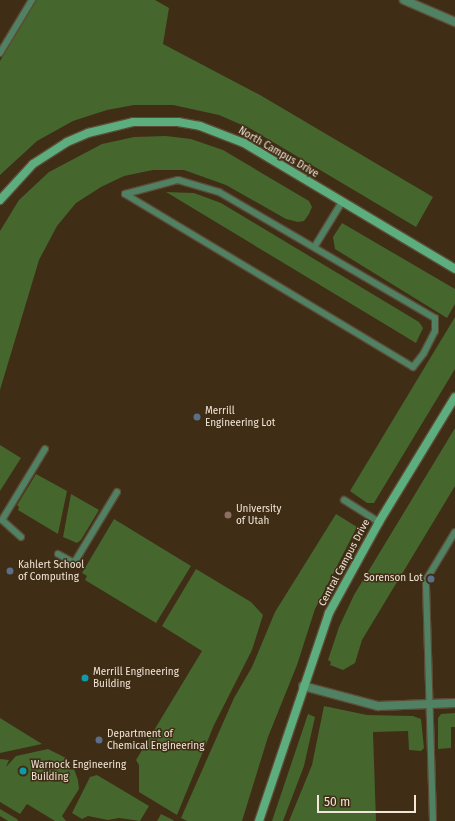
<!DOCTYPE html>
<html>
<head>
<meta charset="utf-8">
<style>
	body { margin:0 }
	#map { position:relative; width:455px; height:821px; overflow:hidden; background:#3f2d16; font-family:"Fira Sans",sans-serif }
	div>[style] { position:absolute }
	.green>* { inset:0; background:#45662c }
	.roads { filter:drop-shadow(1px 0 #5c4b35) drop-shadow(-1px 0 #5c4b35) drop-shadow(0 1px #5c4b35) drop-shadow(0 -1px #5c4b35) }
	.lane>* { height:6px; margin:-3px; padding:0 3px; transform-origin:3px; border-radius:3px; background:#508163 }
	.street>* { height:8px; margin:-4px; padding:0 4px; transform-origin:4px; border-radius:4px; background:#508163 }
	.secondary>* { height:8px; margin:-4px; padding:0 4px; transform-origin:4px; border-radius:4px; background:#5dae7e }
	.dots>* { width:11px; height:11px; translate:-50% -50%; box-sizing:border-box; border:2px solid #3f2d16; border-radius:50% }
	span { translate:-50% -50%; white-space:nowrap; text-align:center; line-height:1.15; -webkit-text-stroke:3px #3f2d16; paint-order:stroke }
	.street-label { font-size:10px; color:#f2e6d8 }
	.poi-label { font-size:10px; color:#f2e6d8 }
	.left { translate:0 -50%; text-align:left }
	.right { translate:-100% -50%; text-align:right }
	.scale { position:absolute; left:317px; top:795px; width:99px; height:18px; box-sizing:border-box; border:2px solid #f2e6d8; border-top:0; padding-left:5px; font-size:12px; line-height:14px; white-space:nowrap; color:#f2e6d8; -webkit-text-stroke:3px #3f2d16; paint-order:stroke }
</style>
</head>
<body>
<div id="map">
	<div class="green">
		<div style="clip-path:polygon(36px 0,155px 0,169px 8px,163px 44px,260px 95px,433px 197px,416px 227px,251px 129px,219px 115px,173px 105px,134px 105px,107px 110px,73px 121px,37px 141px,0 175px,0 61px)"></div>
		<div style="clip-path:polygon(166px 136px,191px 139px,223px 150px,309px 201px,312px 207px,309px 214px,304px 221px,298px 222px,286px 219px,226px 185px,184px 170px,153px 170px,124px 176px,101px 187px,76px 203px,57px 226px,39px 260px,0 390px,0 231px,19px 200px,49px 172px,102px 144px,134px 137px)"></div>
		<div style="clip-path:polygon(166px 192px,194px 193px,221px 203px,419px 322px,423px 328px,416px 343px)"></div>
		<div style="clip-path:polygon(342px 223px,455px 289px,455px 304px,447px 318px,335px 249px,333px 237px)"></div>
		<div style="clip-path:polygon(455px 317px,455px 369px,374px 503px,367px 503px,350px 491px)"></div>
		<div style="clip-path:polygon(455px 428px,455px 486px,362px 640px,355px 663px,343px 670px,330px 665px,331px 662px,328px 660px,339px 627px,354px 595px)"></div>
		<div style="clip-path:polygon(0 445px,21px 458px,0 491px)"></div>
		<div style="clip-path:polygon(36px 474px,67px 491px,58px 534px,18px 510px,19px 507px,17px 505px)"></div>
		<div style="clip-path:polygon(71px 494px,99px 510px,81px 540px,77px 543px,63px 537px)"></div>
		<div style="clip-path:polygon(336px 514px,357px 527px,315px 609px,297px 665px,268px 737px,242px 821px,187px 821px,181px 818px,234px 698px,252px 667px,275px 612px)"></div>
		<div style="clip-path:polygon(114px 519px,191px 566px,156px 623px,85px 580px,87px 576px,82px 573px)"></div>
		<div style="clip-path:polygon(196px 569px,251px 602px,263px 615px,252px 650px,214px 725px,177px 815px,139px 792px,139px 765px,136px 760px,202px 651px,162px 626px)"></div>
		<div style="clip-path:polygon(324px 706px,367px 715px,413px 716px,421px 719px,424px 748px,421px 751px,409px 750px,408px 731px,373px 732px,376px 821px,289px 821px,312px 765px)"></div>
		<div style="clip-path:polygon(455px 713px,455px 727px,451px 727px,451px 748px,438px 749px,438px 718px,441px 714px)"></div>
		<div style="clip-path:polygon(308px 714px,315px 717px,304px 766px,283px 821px,272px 821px)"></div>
		<div style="clip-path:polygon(0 718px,42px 744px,0 753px)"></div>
		<div style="clip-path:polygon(48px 749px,66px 758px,69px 767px,74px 769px,78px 780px,79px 789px,62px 816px,66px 821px,55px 821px,27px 804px,20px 814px,0 802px,0 759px,9px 760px,6px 767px,16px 756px)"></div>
		<div style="clip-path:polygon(97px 775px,149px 806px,140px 821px,119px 818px,108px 820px,88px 816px,82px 819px,72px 813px,90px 777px)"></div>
		<div style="clip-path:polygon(0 809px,17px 819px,18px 821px,8px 821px,0 816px)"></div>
		<div style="clip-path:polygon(161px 814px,173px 820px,174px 821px,157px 821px)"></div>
	</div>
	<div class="roads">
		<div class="lane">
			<div style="left:0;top:53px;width:62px;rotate:-58.9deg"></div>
			<div style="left:178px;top:180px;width:43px;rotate:16.3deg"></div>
			<div style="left:219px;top:192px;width:250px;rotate:30.3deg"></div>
			<div style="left:435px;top:318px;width:13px;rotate:90deg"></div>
			<div style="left:435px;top:331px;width:25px;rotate:117deg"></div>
			<div style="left:424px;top:353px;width:18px;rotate:128deg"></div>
			<div style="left:413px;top:367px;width:336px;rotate:-149deg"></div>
			<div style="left:125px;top:194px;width:55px;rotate:-14.8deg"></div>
			<div style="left:315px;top:246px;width:52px;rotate:-58.5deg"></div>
			<div style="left:344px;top:500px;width:41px;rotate:32.2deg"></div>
			<div style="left:21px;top:537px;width:25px;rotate:-138deg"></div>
			<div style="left:2px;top:520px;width:83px;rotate:-58.8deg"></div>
			<div style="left:58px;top:554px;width:18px;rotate:29deg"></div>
			<div style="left:74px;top:563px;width:83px;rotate:-58.8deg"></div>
			<div style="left:433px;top:821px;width:241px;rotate:-91.7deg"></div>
			<div style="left:426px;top:580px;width:56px;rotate:-58.9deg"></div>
		</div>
		<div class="street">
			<div style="left:404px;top:0;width:56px;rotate:23.3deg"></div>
			<div style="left:303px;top:686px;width:78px;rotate:14.9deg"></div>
			<div style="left:378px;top:706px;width:77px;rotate:-2.2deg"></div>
		</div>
		<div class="secondary">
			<div style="left:0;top:200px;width:49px;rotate:-47.5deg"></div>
			<div style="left:33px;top:164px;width:40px;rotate:-32.9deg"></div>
			<div style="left:67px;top:142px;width:23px;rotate:-23deg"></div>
			<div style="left:88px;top:133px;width:46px;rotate:-13.7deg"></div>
			<div style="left:133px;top:122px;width:45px"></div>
			<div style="left:178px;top:122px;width:22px;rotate:10deg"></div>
			<div style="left:200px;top:126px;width:47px;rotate:21.1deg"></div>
			<div style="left:244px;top:143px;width:246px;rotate:30.8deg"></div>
			<div style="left:259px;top:821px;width:219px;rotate:-71.4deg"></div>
			<div style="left:329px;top:613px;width:104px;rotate:-61.2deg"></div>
			<div style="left:379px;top:522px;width:146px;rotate:-58.7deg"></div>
		</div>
	</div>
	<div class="dots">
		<div style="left:197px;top:417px;background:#5c6f8a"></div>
		<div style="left:228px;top:515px;background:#8d6e63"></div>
		<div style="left:10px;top:571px;background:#5c6f8a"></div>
		<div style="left:431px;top:579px;background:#5c6f8a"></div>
		<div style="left:85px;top:678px;background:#0f9aa8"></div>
		<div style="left:99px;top:740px;background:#5c6f8a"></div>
		<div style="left:23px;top:771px;background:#0f9aa8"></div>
	</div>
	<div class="street-label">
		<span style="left:278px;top:153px;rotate:30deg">North Campus Drive</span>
		<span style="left:345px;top:563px;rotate:-62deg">Central Campus Drive</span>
	</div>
	<div class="poi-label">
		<span class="left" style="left:205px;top:417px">Merrill<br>Engineering Lot</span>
		<span class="left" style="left:236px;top:515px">University<br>of Utah</span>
		<span class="left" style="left:18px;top:571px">Kahlert School<br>of Computing</span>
		<span class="right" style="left:423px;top:579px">Sorenson Lot</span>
		<span class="left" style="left:93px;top:678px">Merrill Engineering<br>Building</span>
		<span class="left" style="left:107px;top:740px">Department of<br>Chemical Engineering</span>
		<span class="left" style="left:31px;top:771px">Warnock Engineering<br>Building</span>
	</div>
	<div class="scale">50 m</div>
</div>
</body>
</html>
